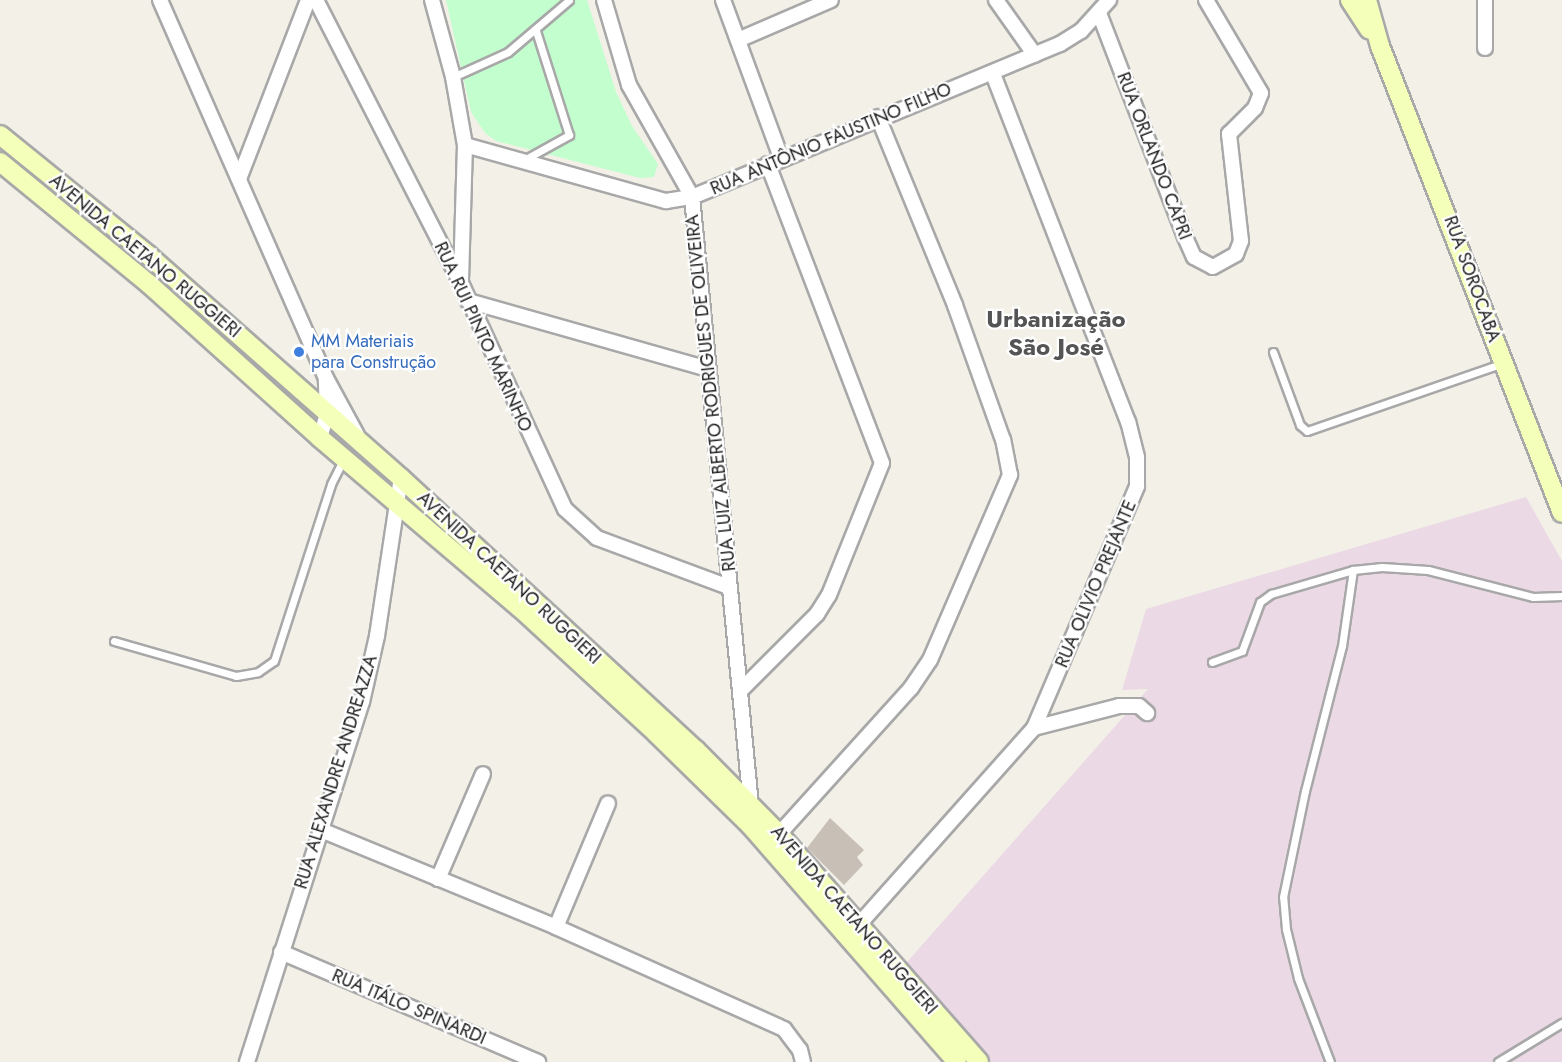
<!DOCTYPE html>
<html>
<head>
<meta charset="utf-8">
<style>
	body { margin:0 }
	#map { position:relative; width:1562px; height:1062px; overflow:hidden; background:#f2f0e7; font-family:Jost,sans-serif }
	div>[style] { position:absolute }
	.industrial>* { inset:0; background:#ecd9e6 }
	.park>* { inset:0; background:#c3fece }
	.building>* { inset:0; background:#c8bfb6 }
	.roads { filter:drop-shadow(2px 0 #a8a8a8) drop-shadow(-2px 0 #a8a8a8) drop-shadow(0 2px #a8a8a8) drop-shadow(0 -2px #a8a8a8) }
	.service>* { height:7px; margin:-3.5px; padding:0 3.5px; transform-origin:3.5px; border-radius:3.5px; background:#fff }
	.minor>* { height:14px; margin:-7px; padding:0 7px; transform-origin:7px; border-radius:7px; background:#fff }
	.secondary>* { height:18px; margin:-9px; padding:0 9px; transform-origin:9px; border-radius:9px; background:#f4ffb9 }
	.dots>* { width:16px; height:16px; translate:-50% -50%; box-sizing:border-box; border:3px solid #fff; border-radius:50% }
	span { translate:-50% -50%; white-space:nowrap; text-align:center; line-height:1.15; -webkit-text-stroke:4.5px #fff; paint-order:stroke }
	.street-label { font-size:18px; color:#212121 }
	.shop-label { font-size:18px; color:#366cbe }
	.left { translate:0 -50%; text-align:left }
	.district-label { font-size:24px; color:#545454; font-weight:700 }
</style>
</head>
<body>
<div id="map">
	<div class="industrial">
		<div style="clip-path:polygon(1526px 497px,1562px 561px,1562px 1062px,986px 1062px,900px 970px,1148px 689px,1122px 690px,1146px 609px)"></div>
	</div>
	<div class="park">
		<div style="clip-path:polygon(446px 0,587px 0,616px 92px,632px 126px,658px 164px,654px 177px,640px 178px,496px 141px,485px 133px,471px 112px)"></div>
	</div>
	<div class="building">
		<div style="clip-path:polygon(830px 818px,864px 850px,857px 857px,863px 865px,844px 885px,807px 848px)"></div>
	</div>
	<div class="roads">
		<div class="service">
			<div style="left:453px;top:77px;width:60px;rotate:-24.4deg"></div>
			<div style="left:508px;top:52px;width:80px;rotate:-40.4deg"></div>
			<div style="left:522px;top:161px;width:54px;rotate:-29deg"></div>
			<div style="left:569px;top:135px;width:109px;rotate:-107.6deg"></div>
			<div style="left:1273px;top:352px;width:78px;rotate:69.7deg"></div>
			<div style="left:1300px;top:425px;width:9px;rotate:41deg"></div>
			<div style="left:1307px;top:431px;width:207px;rotate:-19.1deg"></div>
			<div style="left:114px;top:641px;width:127px;rotate:16deg"></div>
			<div style="left:236px;top:676px;width:22px;rotate:-10deg"></div>
			<div style="left:258px;top:672px;width:19px;rotate:-35deg"></div>
			<div style="left:274px;top:661px;width:186px;rotate:-72.1deg"></div>
			<div style="left:331px;top:484px;width:27px;rotate:-63deg"></div>
			<div style="left:1212px;top:662px;width:32px;rotate:-20deg"></div>
			<div style="left:1242px;top:651px;width:52px;rotate:-69.8deg"></div>
			<div style="left:1260px;top:602px;width:14px;rotate:-36deg"></div>
			<div style="left:1271px;top:594px;width:85px;rotate:-16.3deg"></div>
			<div style="left:1353px;top:570px;width:29px;rotate:-6deg"></div>
			<div style="left:1382px;top:567px;width:46px;rotate:3.7deg"></div>
			<div style="left:1428px;top:570px;width:108px;rotate:14.4deg"></div>
			<div style="left:1533px;top:597px;width:29px;rotate:-2deg"></div>
			<div style="left:1330px;top:1062px;width:90px;rotate:-110.9deg"></div>
			<div style="left:1298px;top:978px;width:50px;rotate:-103.8deg"></div>
			<div style="left:1286px;top:929px;width:32px;rotate:-95deg"></div>
			<div style="left:1283px;top:897px;width:108px;rotate:-78.3deg"></div>
			<div style="left:1305px;top:791px;width:150px;rotate:-75.7deg"></div>
			<div style="left:1342px;top:646px;width:77px;rotate:-81.8deg"></div>
			<div style="left:1498px;top:1062px;width:75px;rotate:-31.4deg"></div>
		</div>
		<div class="minor">
			<div style="left:160px;top:0;width:413px;rotate:66.3deg"></div>
			<div style="left:326px;top:378px;width:65px;rotate:61.5deg"></div>
			<div style="left:316px;top:0;width:318px;rotate:62.9deg"></div>
			<div style="left:461px;top:283px;width:249px;rotate:65.3deg"></div>
			<div style="left:565px;top:509px;width:43px;rotate:42.2deg"></div>
			<div style="left:597px;top:538px;width:141px;rotate:20.4deg"></div>
			<div style="left:432px;top:0;width:80px;rotate:74.7deg"></div>
			<div style="left:453px;top:77px;width:69px;rotate:80deg"></div>
			<div style="left:465px;top:145px;width:137px;rotate:91.7deg"></div>
			<div style="left:604px;top:0;width:89px;rotate:73.6deg"></div>
			<div style="left:629px;top:85px;width:129px;rotate:60.6deg"></div>
			<div style="left:692px;top:197px;width:611px;rotate:84.46deg"></div>
			<div style="left:723px;top:0;width:168px;rotate:69.8deg"></div>
			<div style="left:996px;top:0;width:67px;rotate:54.7deg"></div>
			<div style="left:1485px;top:0;width:48px;rotate:90deg"></div>
			<div style="left:1099px;top:13px;width:240px;rotate:69deg"></div>
			<div style="left:1185px;top:237px;width:22px;rotate:66deg"></div>
			<div style="left:1194px;top:257px;width:21px;rotate:28deg"></div>
			<div style="left:1213px;top:267px;width:26px;rotate:-29deg"></div>
			<div style="left:1236px;top:254px;width:14px;rotate:-69deg"></div>
			<div style="left:1241px;top:241px;width:108px;rotate:-96.4deg"></div>
			<div style="left:1229px;top:134px;width:37px;rotate:-45deg"></div>
			<div style="left:1255px;top:108px;width:16px;rotate:-68deg"></div>
			<div style="left:1261px;top:93px;width:108px;rotate:-120.6deg"></div>
			<div style="left:738px;top:40px;width:101px;rotate:-23.3deg"></div>
			<div style="left:465px;top:145px;width:209px;rotate:15.6deg"></div>
			<div style="left:666px;top:201px;width:26px;rotate:-9deg"></div>
			<div style="left:692px;top:197px;width:399px;rotate:-22.6deg"></div>
			<div style="left:1060px;top:44px;width:25px;rotate:-32deg"></div>
			<div style="left:1081px;top:31px;width:42px;rotate:-47.9deg"></div>
			<div style="left:239px;top:179px;width:192px;rotate:-68.9deg"></div>
			<div style="left:468px;top:301px;width:249px;rotate:15.8deg"></div>
			<div style="left:320px;top:438px;width:25px;rotate:-74deg"></div>
			<div style="left:327px;top:414px;width:34px;rotate:-92deg"></div>
			<div style="left:743px;top:688px;width:105px;rotate:-45deg"></div>
			<div style="left:817px;top:614px;width:22px;rotate:-58deg"></div>
			<div style="left:829px;top:595px;width:142px;rotate:-68.1deg"></div>
			<div style="left:882px;top:463px;width:320px;rotate:-110.9deg"></div>
			<div style="left:1034px;top:728px;width:88px;rotate:-14.5deg"></div>
			<div style="left:1119px;top:706px;width:20px"></div>
			<div style="left:1139px;top:706px;width:11px;rotate:41deg"></div>
			<div style="left:321px;top:830px;width:254px;rotate:22.4deg"></div>
			<div style="left:556px;top:927px;width:250px;rotate:24.1deg"></div>
			<div style="left:784px;top:1029px;width:26px;rotate:53deg"></div>
			<div style="left:800px;top:1050px;width:12px;rotate:76deg"></div>
			<div style="left:779px;top:834px;width:197px;rotate:-47.9deg"></div>
			<div style="left:911px;top:688px;width:34px;rotate:-56deg"></div>
			<div style="left:930px;top:660px;width:202px;rotate:-66.6deg"></div>
			<div style="left:1010px;top:475px;width:36px;rotate:-101deg"></div>
			<div style="left:1003px;top:440px;width:143px;rotate:-109.6deg"></div>
			<div style="left:955px;top:305px;width:203px;rotate:-112.3deg"></div>
			<div style="left:438px;top:879px;width:114px;rotate:-66.8deg"></div>
			<div style="left:556px;top:927px;width:134px;rotate:-67.2deg"></div>
			<div style="left:854px;top:930px;width:271px;rotate:-48.3deg"></div>
			<div style="left:1034px;top:728px;width:263px;rotate:-66.9deg"></div>
			<div style="left:1137px;top:486px;width:29px;rotate:-90deg"></div>
			<div style="left:1137px;top:457px;width:36px;rotate:-104deg"></div>
			<div style="left:1128px;top:422px;width:375px;rotate:-111.2deg"></div>
			<div style="left:281px;top:952px;width:280px;rotate:23.2deg"></div>
			<div style="left:247px;top:1062px;width:378px;rotate:-72.3deg"></div>
			<div style="left:362px;top:702px;width:68px;rotate:-77.2deg"></div>
			<div style="left:377px;top:636px;width:160px;rotate:-81.4deg"></div>
		</div>
		<div class="secondary">
			<div style="left:1350px;top:0;width:35px;rotate:57deg"></div>
			<div style="left:1367px;top:0;width:48px;rotate:74.2deg"></div>
			<div style="left:1380px;top:46px;width:501px;rotate:68.71deg"></div>
			<div style="left:0;top:135px;width:191px;rotate:39deg"></div>
			<div style="left:148px;top:255px;width:337px;rotate:41.4deg"></div>
			<div style="left:401px;top:478px;width:401px;rotate:42.7deg"></div>
			<div style="left:696px;top:750px;width:118px;rotate:45.3deg"></div>
			<div style="left:779px;top:834px;width:303px;rotate:48.7deg"></div>
			<div style="left:0;top:162px;width:193px;rotate:39.3deg"></div>
			<div style="left:149px;top:284px;width:230px;rotate:42deg"></div>
			<div style="left:320px;top:438px;width:262px;rotate:40.4deg"></div>
			<div style="left:520px;top:608px;width:186px;rotate:42.6deg"></div>
			<div style="left:657px;top:734px;width:130px;rotate:44.4deg"></div>
			<div style="left:750px;top:825px;width:315px;rotate:48.9deg"></div>
		</div>
	</div>
	<div class="dots">
		<div style="left:299px;top:352px;background:#3f7fe0"></div>
	</div>
	<div class="street-label">
		<span style="left:831px;top:139px;rotate:-23deg">RUA ANTÔNIO FAUSTINO FILHO</span>
		<span style="left:1154px;top:156px;rotate:69deg">RUA ORLANDO CAPRI</span>
		<span style="left:145px;top:256px;rotate:40deg">AVENIDA CAETANO RUGGIERI</span>
		<span style="left:1472px;top:279px;rotate:70deg">RUA SOROCABA</span>
		<span style="left:483px;top:337px;rotate:65deg">RUA RUI PINTO MARINHO</span>
		<span style="left:711px;top:393px;rotate:-96deg">RUA LUIZ ALBERTO RODRIGUES DE OLIVEIRA</span>
		<span style="left:509px;top:578px;rotate:43deg">AVENIDA CAETANO RUGGIERI</span>
		<span style="left:1096px;top:584px;rotate:-67deg">RUA OLIVIO PREJANTE</span>
		<span style="left:336px;top:772px;rotate:-73deg">RUA ALEXANDRE ANDREAZZA</span>
		<span style="left:854px;top:920px;rotate:49deg">AVENIDA CAETANO RUGGIERI</span>
		<span style="left:409px;top:1007px;rotate:23deg">RUA ITÁLO SPINARDI</span>
	</div>
	<div class="shop-label">
		<span class="left" style="left:311px;top:352px">MM Materiais<br>para Construção</span>
	</div>
	<div class="district-label">
		<span style="left:1056px;top:333px">Urbanização<br>São José</span>
	</div>
</div>
</body>
</html>
